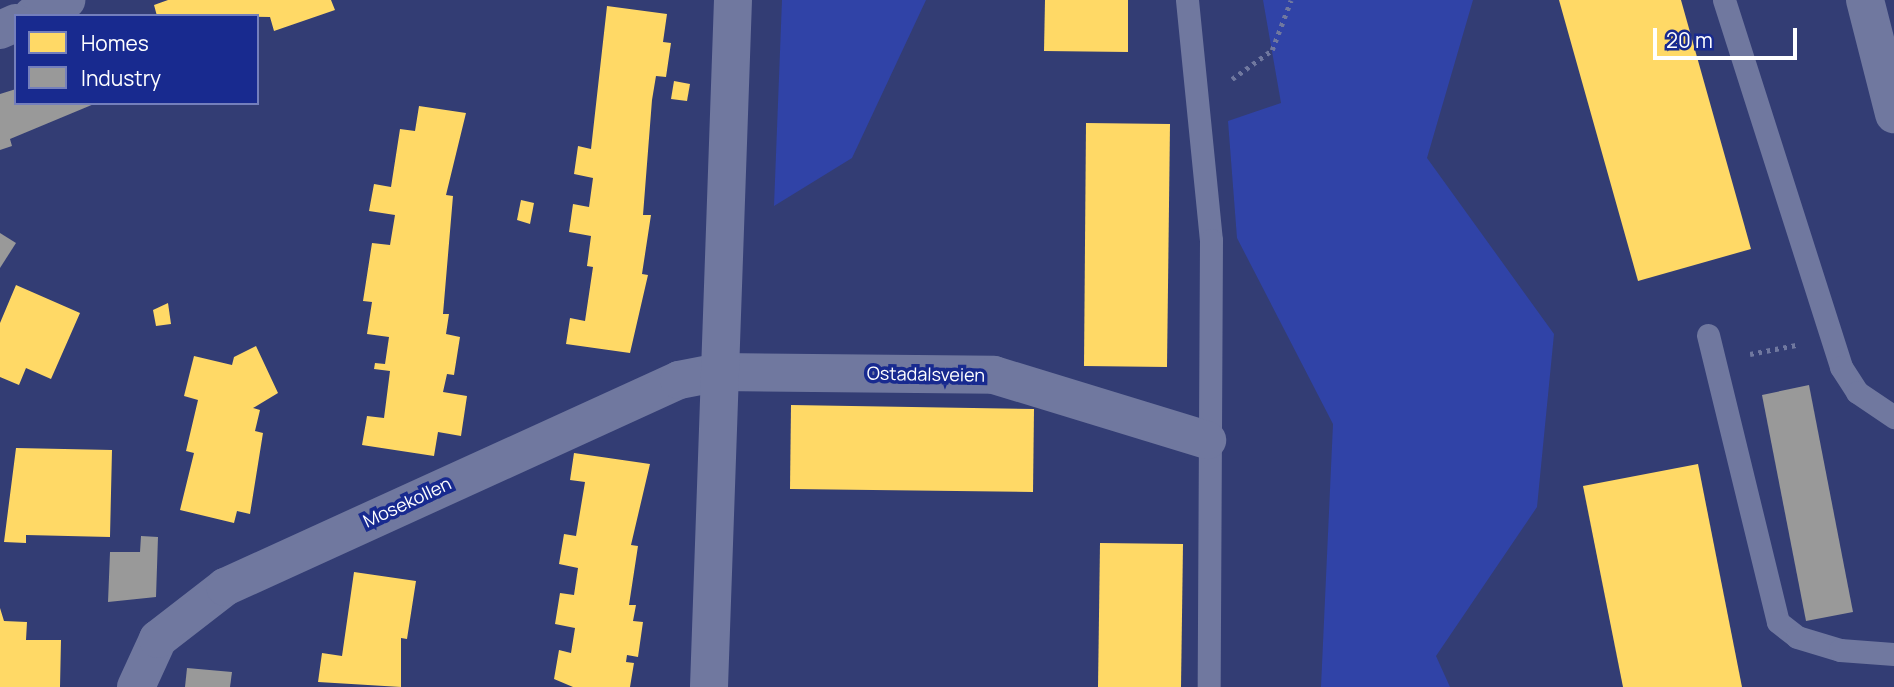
<!DOCTYPE html>
<html>
<head>
<meta charset="utf-8">
<style>
	body { margin:0 }
	#map { position:relative; width:1894px; height:687px; overflow:hidden; background:#333d74; font-family:Manrope,sans-serif }
	div>[style] { position:absolute }
	.green>* { inset:0; background:#3043a7 }
	.homes>* { inset:0; background:#ffd966 }
	.industry>* { inset:0; background:#999 }
	.path>* { height:4.5px; margin-top:-2.25px; transform-origin:0; background:repeating-linear-gradient(90deg,#70789f 0 3.5px,transparent 0 8.5px) }
	.service>* { height:23px; margin:-11.5px; padding:0 11.5px; transform-origin:11.5px; border-radius:11.5px; background:#70789f }
	.minor>* { height:38px; margin:-19px; padding:0 19px; transform-origin:19px; border-radius:19px; background:#70789f }
	.tertiary>* { height:38px; margin:-19px; padding:0 19px; transform-origin:19px; border-radius:19px; background:#70789f }
	span { translate:-50% -50%; white-space:nowrap; text-align:center; line-height:1.15; -webkit-text-stroke:7px #182a8f; paint-order:stroke }
	.street-label { font-size:18px; color:#fff }
	.legend { position:absolute; left:14px; top:14px; width:245px; height:91px; box-sizing:border-box; background:#182a8f; border:2px solid #747fbc; margin:0; padding:9px 12px; list-style:none; font-size:21px; color:#fff }
	.legend li { display:flex; align-items:center; gap:14px; height:35px }
	.legend b { width:35px; border:2px solid #747fbc }
	.scale { position:absolute; left:1653px; top:28px; width:144px; height:32px; box-sizing:border-box; border:4px solid #fff; border-top:0; padding-left:9px; font-size:21px; line-height:24px; white-space:nowrap; color:#fff; -webkit-text-stroke:5px #182a8f; paint-order:stroke }
</style>
</head>
<body>
<div id="map">
	<div class="green">
		<div style="clip-path:polygon(782px 0,926px 0,852px 158px,774px 206px)"></div>
		<div style="clip-path:polygon(1263px 0,1473px 0,1427px 158px,1554px 334px,1537px 507px,1436px 656px,1450px 687px,1321px 687px,1333px 424px,1237px 238px,1228px 121px,1281px 103px)"></div>
	</div>
	<div class="homes">
		<div style="clip-path:polygon(168px 0,331px 0,335px 10px,274px 31px,270px 17px,157px 16px,154px 5px)"></div>
		<div style="clip-path:polygon(1045px 0,1128px 0,1128px 52px,1044px 51px)"></div>
		<div style="clip-path:polygon(1559px 0,1681px 0,1751px 249px,1638px 281px)"></div>
		<div style="clip-path:polygon(607px 6px,667px 14px,663px 42px,671px 43px,666px 77px,656px 76px,652px 100px,643px 215px,651px 215px,642px 274px,648px 275px,630px 353px,566px 344px,570px 318px,585px 321px,593px 267px,587px 266px,591px 236px,569px 232px,573px 204px,589px 207px,593px 178px,574px 174px,578px 146px,591px 149px)"></div>
		<div style="clip-path:polygon(674px 81px,690px 84px,687px 101px,671px 99px)"></div>
		<div style="clip-path:polygon(419px 106px,466px 113px,446px 195px,453px 196px,443px 314px,449px 314px,446px 334px,460px 337px,454px 375px,447px 374px,443px 392px,467px 396px,461px 436px,438px 432px,434px 456px,362px 445px,367px 416px,384px 418px,390px 371px,374px 369px,375px 363px,385px 364px,389px 337px,367px 334px,372px 302px,363px 301px,372px 243px,390px 245px,395px 215px,369px 211px,374px 184px,391px 187px,400px 129px,415px 131px)"></div>
		<div style="clip-path:polygon(1086px 123px,1170px 124px,1167px 367px,1084px 366px)"></div>
		<div style="clip-path:polygon(521px 200px,534px 203px,530px 224px,517px 220px)"></div>
		<div style="clip-path:polygon(16px 285px,80px 313px,51px 379px,26px 368px,19px 385px,0 377px,0 323px)"></div>
		<div style="clip-path:polygon(168px 303px,171px 324px,156px 326px,153px 310px)"></div>
		<div style="clip-path:polygon(256px 346px,278px 393px,253px 408px,260px 410px,255px 431px,263px 433px,250px 514px,237px 511px,234px 523px,180px 510px,194px 453px,186px 451px,198px 400px,184px 396px,194px 356px,232px 365px,234px 357px)"></div>
		<div style="clip-path:polygon(791px 405px,1034px 409px,1033px 492px,790px 489px)"></div>
		<div style="clip-path:polygon(16px 448px,112px 450px,110px 537px,26px 535px,26px 543px,4px 542px)"></div>
		<div style="clip-path:polygon(574px 453px,650px 464px,631px 545px,638px 546px,629px 605px,636px 605px,633px 621px,643px 622px,638px 657px,627px 655px,626px 662px,634px 663px,630px 687px,573px 687px,554px 679px,559px 650px,571px 653px,575px 628px,555px 624px,560px 593px,574px 595px,578px 568px,559px 564px,564px 534px,576px 536px,585px 482px,570px 480px)"></div>
		<div style="clip-path:polygon(1698px 464px,1742px 687px,1623px 687px,1583px 486px)"></div>
		<div style="clip-path:polygon(1100px 543px,1183px 544px,1181px 687px,1098px 687px)"></div>
		<div style="clip-path:polygon(354px 572px,416px 581px,407px 639px,401px 638px,401px 687px,318px 682px,322px 653px,342px 656px)"></div>
		<div style="clip-path:polygon(0 608px,4px 621px,27px 622px,26px 640px,61px 640px,60px 687px,0 687px)"></div>
	</div>
	<div class="industry">
		<div style="clip-path:polygon(16px 89px,16px 103px,94px 104px,10px 139px,12px 146px,0 150px,0 94px)"></div>
		<div style="clip-path:polygon(0 233px,16px 243px,0 268px)"></div>
		<div style="clip-path:polygon(1809px 385px,1853px 612px,1806px 621px,1762px 395px)"></div>
		<div style="clip-path:polygon(141px 536px,158px 537px,156px 597px,108px 602px,110px 552px,140px 552px)"></div>
		<div style="clip-path:polygon(187px 668px,232px 672px,230px 687px,185px 687px)"></div>
	</div>
	<div class="path">
		<div style="left:1232px;top:79px;width:49px;rotate:-35.9deg"></div>
		<div style="left:1272px;top:50px;width:53px;rotate:-69.2deg"></div>
		<div style="left:1750px;top:354px;width:47px;rotate:-11.1deg"></div>
	</div>
	<div class="service">
		<div style="left:1187px;top:0;width:241px;rotate:84.3deg"></div>
		<div style="left:1211px;top:240px;width:447px;rotate:90.3deg"></div>
		<div style="left:1724px;top:0;width:385px;rotate:72.3deg"></div>
		<div style="left:1841px;top:367px;width:30px;rotate:57deg"></div>
		<div style="left:1857px;top:392px;width:45px;rotate:34deg"></div>
		<div style="left:1708px;top:335px;width:295px;rotate:76.3deg"></div>
		<div style="left:1778px;top:622px;width:24px;rotate:38deg"></div>
		<div style="left:1797px;top:637px;width:45px;rotate:16.8deg"></div>
		<div style="left:1840px;top:650px;width:54px;rotate:4.2deg"></div>
	</div>
	<div class="minor">
		<div style="left:32px;top:16px;width:38px;rotate:-25deg"></div>
		<div style="left:0;top:30px;width:17px;rotate:-24deg"></div>
		<div style="left:136px;top:687px;width:53px;rotate:-65.4deg"></div>
		<div style="left:158px;top:639px;width:85px;rotate:-37.8deg"></div>
		<div style="left:225px;top:587px;width:499px;rotate:-24.5deg"></div>
		<div style="left:679px;top:380px;width:42px;rotate:-11deg"></div>
		<div style="left:720px;top:372px;width:274px;rotate:0.6deg"></div>
		<div style="left:994px;top:375px;width:223px;rotate:17deg"></div>
		<div style="left:709px;top:687px;width:687px;rotate:-88deg"></div>
	</div>
	<div class="tertiary">
		<div style="left:1865px;top:0;width:118px;rotate:75.7deg"></div>
	</div>
	<div class="street-label">
		<span style="left:926px;top:374px;rotate:1deg">Ostadalsveien</span>
		<span style="left:407px;top:502px;rotate:-25deg">Mosekollen</span>
	</div>
	<ul class="legend">
	<li><b style="height:19px;background:#ffd966"></b>Homes</li>
	<li><b style="height:19px;background:#999"></b>Industry</li>
	</ul>
	<div class="scale">20 m</div>
</div>
</body>
</html>
